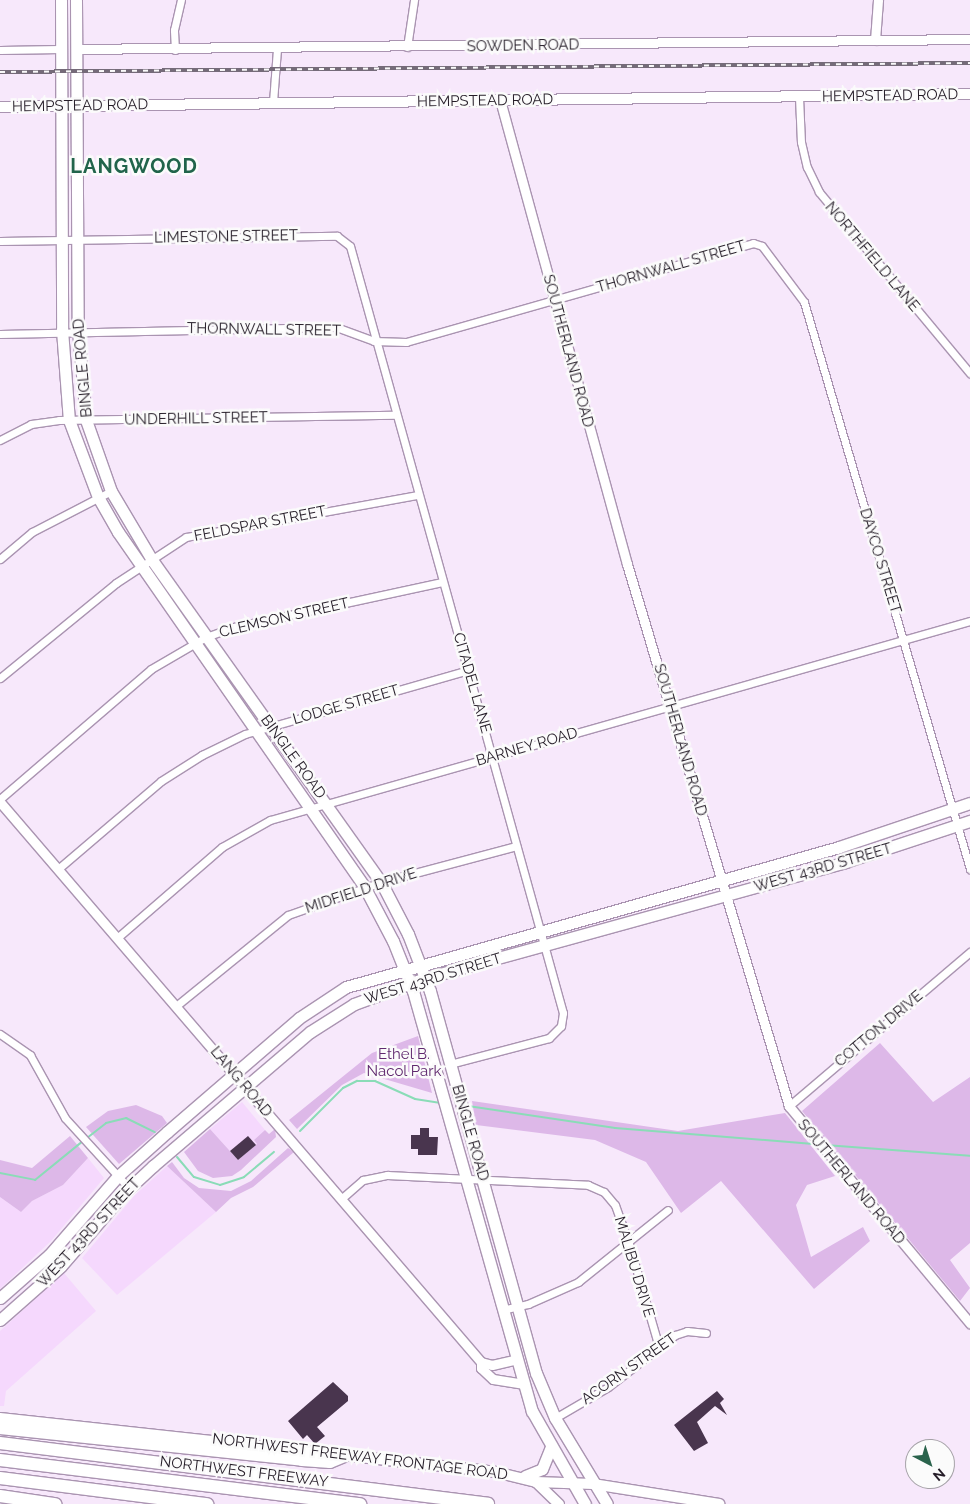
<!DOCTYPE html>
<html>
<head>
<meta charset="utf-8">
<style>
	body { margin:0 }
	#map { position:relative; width:970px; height:1504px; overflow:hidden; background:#f7e8fb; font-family:Raleway,sans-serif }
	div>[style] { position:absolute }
	.built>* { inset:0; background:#f5d8fd }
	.green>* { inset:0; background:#ddb8e8 }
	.stream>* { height:2px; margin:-1px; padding:0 1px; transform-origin:1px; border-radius:1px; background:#8adcb7 }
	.building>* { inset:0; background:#49354e }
	.roads { filter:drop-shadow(1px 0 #aa94b1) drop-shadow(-1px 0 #aa94b1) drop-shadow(0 1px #aa94b1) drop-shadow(0 -1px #aa94b1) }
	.minor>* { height:7px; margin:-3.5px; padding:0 3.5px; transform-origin:3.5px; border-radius:3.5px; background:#fff }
	.tertiary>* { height:9px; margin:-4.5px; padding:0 4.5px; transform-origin:4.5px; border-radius:4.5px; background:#fff }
	.secondary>* { height:10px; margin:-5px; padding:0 5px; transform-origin:5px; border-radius:5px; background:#fff }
	.primary>* { height:11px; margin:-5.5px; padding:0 5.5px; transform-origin:5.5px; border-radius:5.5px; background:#fff }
	.motorway>* { height:12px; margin:-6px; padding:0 6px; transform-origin:6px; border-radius:6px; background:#fff }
	.rail>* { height:4px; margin-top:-2px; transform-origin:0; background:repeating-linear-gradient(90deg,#fbfbfb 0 5.5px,#756b79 0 11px); box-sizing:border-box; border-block:1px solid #756b79 }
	span { translate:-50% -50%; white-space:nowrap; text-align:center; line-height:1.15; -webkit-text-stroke:5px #fbfbfb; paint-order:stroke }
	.street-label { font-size:15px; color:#251d28 }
	.park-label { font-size:15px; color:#60296f }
	.district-label { font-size:20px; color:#21644b; font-weight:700; letter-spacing:1px }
	.north { position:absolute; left:905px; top:1439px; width:50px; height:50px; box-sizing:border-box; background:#fbfbfb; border:1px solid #a5a2a7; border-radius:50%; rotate:140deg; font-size:14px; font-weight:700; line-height:20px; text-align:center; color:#251d28 }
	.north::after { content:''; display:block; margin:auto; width:18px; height:22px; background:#2a634c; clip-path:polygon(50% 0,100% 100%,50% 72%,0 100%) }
</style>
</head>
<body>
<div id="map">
	<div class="built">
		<div style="clip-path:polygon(242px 1102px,265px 1130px,254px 1140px,257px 1144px,238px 1160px,210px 1129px)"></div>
		<div style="clip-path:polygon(88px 1158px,104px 1178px,51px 1241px,0 1289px,0 1197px,21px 1212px,32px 1201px,63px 1185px)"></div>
		<div style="clip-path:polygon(167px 1166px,216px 1212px,117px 1295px,82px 1258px,134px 1196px)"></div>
		<div style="clip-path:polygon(64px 1273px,96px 1311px,6px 1391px,4px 1406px,0 1406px,0 1331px)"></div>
	</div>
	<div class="green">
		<div style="clip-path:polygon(418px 1036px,432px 1093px,364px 1073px,342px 1085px,297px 1129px,289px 1120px,372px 1053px)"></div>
		<div style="clip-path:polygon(880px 1043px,933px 1102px,970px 1077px,970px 1243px,950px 1260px,970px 1288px,960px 1301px,802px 1111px)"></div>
		<div style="clip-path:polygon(472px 1101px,678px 1131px,785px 1113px,835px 1176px,807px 1185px,796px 1205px,811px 1257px,863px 1227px,870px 1241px,814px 1289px,721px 1181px,681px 1213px,646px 1162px,595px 1140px,476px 1125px)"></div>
		<div style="clip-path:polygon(136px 1105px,162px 1116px,167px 1123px,119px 1164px,86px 1127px,108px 1111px)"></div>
		<div style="clip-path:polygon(210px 1129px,238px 1160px,257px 1144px,254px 1140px,265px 1130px,269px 1134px,275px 1129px,276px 1137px,241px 1170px,232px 1176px,213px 1178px,198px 1171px,184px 1152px)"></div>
		<div style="clip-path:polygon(70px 1136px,88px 1158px,63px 1185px,32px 1201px,21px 1212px,0 1197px,0 1160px,32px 1168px)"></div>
		<div style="clip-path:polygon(288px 1148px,294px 1152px,253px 1187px,231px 1198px,216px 1212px,167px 1166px,172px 1162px,184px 1178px,199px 1188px,231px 1191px,251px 1181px)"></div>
	</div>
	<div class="stream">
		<div style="left:468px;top:1106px;width:149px;rotate:8.5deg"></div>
		<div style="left:615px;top:1128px;width:202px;rotate:4.6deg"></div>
		<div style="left:300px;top:1131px;width:61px;rotate:-45deg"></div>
		<div style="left:343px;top:1088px;width:16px;rotate:-27deg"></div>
		<div style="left:357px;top:1081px;width:18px"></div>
		<div style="left:375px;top:1081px;width:44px;rotate:24.2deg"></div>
		<div style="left:415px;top:1099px;width:26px;rotate:9deg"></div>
		<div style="left:87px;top:1138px;width:24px;rotate:-38deg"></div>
		<div style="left:106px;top:1123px;width:21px;rotate:-14deg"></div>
		<div style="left:126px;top:1118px;width:32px;rotate:26deg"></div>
		<div style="left:825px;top:1145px;width:145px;rotate:4.3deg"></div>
		<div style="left:177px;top:1157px;width:26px;rotate:50deg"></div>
		<div style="left:194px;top:1177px;width:27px;rotate:17deg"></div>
		<div style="left:220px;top:1185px;width:25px;rotate:-18deg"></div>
		<div style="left:244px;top:1177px;width:39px;rotate:-40deg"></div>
		<div style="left:0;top:1173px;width:36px;rotate:11deg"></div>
		<div style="left:35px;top:1180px;width:62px;rotate:-39.1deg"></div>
	</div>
	<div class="building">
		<div style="clip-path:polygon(420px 1128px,429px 1128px,429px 1137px,438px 1137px,437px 1155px,418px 1155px,418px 1149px,411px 1149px,411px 1135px,420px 1135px)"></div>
		<div style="clip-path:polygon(248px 1136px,256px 1145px,238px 1160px,230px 1151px)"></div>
		<div style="clip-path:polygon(333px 1382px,348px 1396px,348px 1401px,317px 1427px,325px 1436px,315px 1444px,307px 1435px,303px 1439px,288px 1421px)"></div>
		<div style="clip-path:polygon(717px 1391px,724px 1399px,720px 1403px,727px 1415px,715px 1406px,697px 1422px,708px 1443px,694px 1451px,674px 1425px)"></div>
	</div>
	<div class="roads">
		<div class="minor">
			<div style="left:407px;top:47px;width:48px;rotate:-81.5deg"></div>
			<div style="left:0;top:50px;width:60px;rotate:-1deg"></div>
			<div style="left:175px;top:50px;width:20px;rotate:-93deg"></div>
			<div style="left:174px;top:30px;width:31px;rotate:-77deg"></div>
			<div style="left:799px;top:97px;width:45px;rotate:87.5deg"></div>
			<div style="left:801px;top:142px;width:26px;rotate:77deg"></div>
			<div style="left:807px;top:167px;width:28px;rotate:64deg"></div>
			<div style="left:819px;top:192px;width:236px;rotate:50.2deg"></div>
			<div style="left:273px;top:102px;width:53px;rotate:-85.7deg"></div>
			<div style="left:0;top:241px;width:337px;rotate:-0.9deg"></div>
			<div style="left:337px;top:236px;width:16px;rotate:38deg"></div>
			<div style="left:350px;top:246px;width:796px;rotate:74.48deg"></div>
			<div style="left:563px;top:1013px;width:13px;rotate:99deg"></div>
			<div style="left:561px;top:1026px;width:17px;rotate:135deg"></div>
			<div style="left:549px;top:1038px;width:102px;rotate:165.3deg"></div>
			<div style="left:0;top:334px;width:336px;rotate:-1.2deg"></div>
			<div style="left:336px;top:327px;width:40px;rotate:20.2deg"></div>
			<div style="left:374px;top:341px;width:32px;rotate:2deg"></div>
			<div style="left:406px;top:342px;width:361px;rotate:-15.9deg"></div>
			<div style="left:753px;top:243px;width:9px;rotate:18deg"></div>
			<div style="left:762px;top:246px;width:70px;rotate:53.1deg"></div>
			<div style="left:804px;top:302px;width:591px;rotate:73.68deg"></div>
			<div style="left:0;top:440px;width:35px;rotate:-27deg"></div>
			<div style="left:31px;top:424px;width:28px;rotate:-8deg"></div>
			<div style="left:59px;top:420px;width:336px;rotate:-0.9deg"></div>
			<div style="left:0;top:559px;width:42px;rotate:-40.2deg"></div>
			<div style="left:32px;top:532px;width:89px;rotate:-27.4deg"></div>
			<div style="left:0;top:678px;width:150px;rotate:-39.3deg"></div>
			<div style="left:116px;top:583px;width:84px;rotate:-33.3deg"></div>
			<div style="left:186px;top:537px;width:235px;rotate:-10.3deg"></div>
			<div style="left:0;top:799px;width:199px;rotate:-40.7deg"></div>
			<div style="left:151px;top:669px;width:64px;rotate:-30.2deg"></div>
			<div style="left:206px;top:637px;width:30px;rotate:-20deg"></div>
			<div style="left:234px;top:627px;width:213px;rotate:-12.2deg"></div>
			<div style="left:58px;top:869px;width:135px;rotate:-40.5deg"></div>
			<div style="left:161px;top:781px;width:49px;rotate:-32.4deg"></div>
			<div style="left:202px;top:755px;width:48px;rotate:-26deg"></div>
			<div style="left:245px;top:734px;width:232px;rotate:-16deg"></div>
			<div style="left:117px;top:938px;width:139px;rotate:-40.9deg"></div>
			<div style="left:222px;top:847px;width:55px;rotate:-29.4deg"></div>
			<div style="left:270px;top:820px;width:728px;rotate:-15.87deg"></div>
			<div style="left:176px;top:1006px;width:144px;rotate:-39.1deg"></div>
			<div style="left:288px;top:915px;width:99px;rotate:-19.5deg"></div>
			<div style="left:381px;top:882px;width:140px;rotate:-14.9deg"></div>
			<div style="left:0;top:1034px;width:37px;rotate:35deg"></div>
			<div style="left:30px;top:1055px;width:72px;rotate:60.9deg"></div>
			<div style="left:65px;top:1118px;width:95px;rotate:47.6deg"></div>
			<div style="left:789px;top:1106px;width:238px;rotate:-40.4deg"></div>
			<div style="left:341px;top:1199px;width:29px;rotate:-41deg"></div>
			<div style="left:363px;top:1180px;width:25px;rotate:-12deg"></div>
			<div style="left:387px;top:1175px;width:201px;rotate:2.8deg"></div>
			<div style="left:588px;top:1185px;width:17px;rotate:24deg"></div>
			<div style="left:604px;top:1192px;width:17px;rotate:50deg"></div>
			<div style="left:615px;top:1205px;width:41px;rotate:70.3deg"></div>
			<div style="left:629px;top:1244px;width:107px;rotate:73.8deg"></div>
			<div style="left:502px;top:1310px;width:27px;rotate:-13deg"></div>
			<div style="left:528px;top:1304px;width:55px;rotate:-23.7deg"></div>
			<div style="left:578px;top:1282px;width:115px;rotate:-38.7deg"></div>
			<div style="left:555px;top:1418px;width:61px;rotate:-30.3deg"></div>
			<div style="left:608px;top:1387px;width:85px;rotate:-37.8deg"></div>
			<div style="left:675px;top:1335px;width:13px;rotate:-18deg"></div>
			<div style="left:687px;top:1331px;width:19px;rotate:6deg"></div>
		</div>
		<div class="tertiary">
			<div style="left:875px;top:40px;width:40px;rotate:-85.7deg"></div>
			<div style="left:77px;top:49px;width:893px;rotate:-0.64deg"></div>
			<div style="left:500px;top:100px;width:481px;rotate:74.7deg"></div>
			<div style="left:627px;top:564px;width:566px;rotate:73.36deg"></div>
			<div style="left:789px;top:1106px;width:283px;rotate:50.2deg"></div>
			<div style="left:0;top:802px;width:738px;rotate:49.34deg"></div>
			<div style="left:481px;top:1362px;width:11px;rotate:15deg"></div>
			<div style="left:492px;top:1365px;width:26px;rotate:-13deg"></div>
			<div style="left:481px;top:1362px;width:6px;rotate:90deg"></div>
			<div style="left:481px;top:1368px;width:16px;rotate:43deg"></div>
			<div style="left:493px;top:1379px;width:30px;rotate:9deg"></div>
		</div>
		<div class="secondary">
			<div style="left:0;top:107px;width:970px;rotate:-0.77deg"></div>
			<div style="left:0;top:1418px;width:498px;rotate:6.2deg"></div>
			<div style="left:495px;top:1472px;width:42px;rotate:13.7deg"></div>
			<div style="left:536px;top:1482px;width:57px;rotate:2deg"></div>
			<div style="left:593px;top:1484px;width:128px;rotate:9deg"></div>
			<div style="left:536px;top:1482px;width:32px;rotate:44deg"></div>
		</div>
		<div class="primary">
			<div style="left:61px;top:0;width:330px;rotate:89.8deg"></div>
			<div style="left:62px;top:330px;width:90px;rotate:85.6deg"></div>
			<div style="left:69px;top:420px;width:82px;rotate:69.4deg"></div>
			<div style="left:98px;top:497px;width:40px;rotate:60.3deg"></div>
			<div style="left:118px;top:532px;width:433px;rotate:55.2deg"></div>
			<div style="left:365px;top:888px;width:60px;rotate:62.2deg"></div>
			<div style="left:393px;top:941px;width:54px;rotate:68.2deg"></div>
			<div style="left:413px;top:991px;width:437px;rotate:74.2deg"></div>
			<div style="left:532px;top:1411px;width:107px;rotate:60.3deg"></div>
			<div style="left:76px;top:0;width:330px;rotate:89.7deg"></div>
			<div style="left:78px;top:330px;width:90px;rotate:84.9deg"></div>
			<div style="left:86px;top:420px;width:75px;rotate:70.6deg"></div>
			<div style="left:111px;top:491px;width:80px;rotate:59.3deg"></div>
			<div style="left:152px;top:560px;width:395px;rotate:54.6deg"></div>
			<div style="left:381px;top:882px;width:59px;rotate:62.6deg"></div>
			<div style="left:408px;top:934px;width:61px;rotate:68.9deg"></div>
			<div style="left:430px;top:991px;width:396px;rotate:74.5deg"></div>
			<div style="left:536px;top:1373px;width:49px;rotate:67.1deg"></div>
			<div style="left:555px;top:1418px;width:100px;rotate:58.8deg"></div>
			<div style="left:0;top:1298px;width:65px;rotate:-41.3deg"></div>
			<div style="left:49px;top:1255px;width:105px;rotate:-48.9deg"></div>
			<div style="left:118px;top:1176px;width:66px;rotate:-41.9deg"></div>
			<div style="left:167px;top:1132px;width:174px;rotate:-40.8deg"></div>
			<div style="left:299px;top:1018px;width:56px;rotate:-33.4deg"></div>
			<div style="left:346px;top:987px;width:512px;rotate:-15.85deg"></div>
			<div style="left:839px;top:847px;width:138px;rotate:-18.6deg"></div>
			<div style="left:0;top:1320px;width:81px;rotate:-41.5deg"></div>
			<div style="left:61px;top:1266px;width:96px;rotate:-49.2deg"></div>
			<div style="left:124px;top:1193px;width:40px;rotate:-43deg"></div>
			<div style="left:153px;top:1166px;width:206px;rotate:-40.5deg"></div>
			<div style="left:310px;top:1032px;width:52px;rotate:-32.5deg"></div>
			<div style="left:354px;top:1004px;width:76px;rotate:-20.1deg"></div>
			<div style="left:425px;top:978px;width:436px;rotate:-15.4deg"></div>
			<div style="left:845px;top:862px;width:132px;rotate:-18.2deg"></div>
			<div style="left:525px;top:1476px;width:18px;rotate:-22deg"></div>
			<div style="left:542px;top:1469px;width:24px;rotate:-68deg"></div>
		</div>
		<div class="motorway">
			<div style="left:0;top:1428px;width:304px;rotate:6deg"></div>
			<div style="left:302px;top:1460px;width:28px;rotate:4deg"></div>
			<div style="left:330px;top:1462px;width:15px;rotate:-23deg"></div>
			<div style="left:0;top:1443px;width:492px;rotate:7.1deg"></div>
			<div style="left:0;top:1460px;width:363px;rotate:7deg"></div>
			<div style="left:0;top:1478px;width:209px;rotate:7.2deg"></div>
			<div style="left:0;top:1496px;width:56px;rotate:8.3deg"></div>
		</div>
	</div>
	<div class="rail">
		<div style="left:0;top:72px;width:970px;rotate:-0.53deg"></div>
	</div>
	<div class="street-label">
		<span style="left:523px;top:46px;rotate:-1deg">SOWDEN ROAD</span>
		<span style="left:890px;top:96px;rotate:-1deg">HEMPSTEAD ROAD</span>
		<span style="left:485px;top:101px;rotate:-1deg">HEMPSTEAD ROAD</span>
		<span style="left:80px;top:106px;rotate:-1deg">HEMPSTEAD ROAD</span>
		<span style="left:226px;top:237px;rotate:-1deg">LIMESTONE STREET</span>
		<span style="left:872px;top:257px;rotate:50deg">NORTHFIELD LANE</span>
		<span style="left:671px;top:267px;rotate:-16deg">THORNWALL STREET</span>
		<span style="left:264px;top:330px;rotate:1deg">THORNWALL STREET</span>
		<span style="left:568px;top:351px;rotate:75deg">SOUTHERLAND ROAD</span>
		<span style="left:83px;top:368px;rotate:-95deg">BINGLE ROAD</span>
		<span style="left:196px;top:419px;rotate:-1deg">UNDERHILL STREET</span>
		<span style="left:260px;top:524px;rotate:-11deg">FELDSPAR STREET</span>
		<span style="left:880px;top:561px;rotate:73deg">DAYCO STREET</span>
		<span style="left:284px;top:618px;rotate:-13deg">CLEMSON STREET</span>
		<span style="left:472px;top:683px;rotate:74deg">CITADEL LANE</span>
		<span style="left:346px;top:705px;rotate:-16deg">LODGE STREET</span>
		<span style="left:680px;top:740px;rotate:74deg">SOUTHERLAND ROAD</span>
		<span style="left:527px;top:747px;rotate:-16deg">BARNEY ROAD</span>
		<span style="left:293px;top:757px;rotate:54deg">BINGLE ROAD</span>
		<span style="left:823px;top:868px;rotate:-16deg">WEST 43RD STREET</span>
		<span style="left:361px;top:891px;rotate:-18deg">MIDFIELD DRIVE</span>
		<span style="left:433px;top:979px;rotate:-17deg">WEST 43RD STREET</span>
		<span style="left:879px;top:1029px;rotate:-40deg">COTTON DRIVE</span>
		<span style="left:241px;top:1082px;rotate:50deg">LANG ROAD</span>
		<span style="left:470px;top:1133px;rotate:74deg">BINGLE ROAD</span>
		<span style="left:851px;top:1182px;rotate:50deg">SOUTHERLAND ROAD</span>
		<span style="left:89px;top:1233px;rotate:-47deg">WEST 43RD STREET</span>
		<span style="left:634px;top:1267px;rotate:73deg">MALIBU DRIVE</span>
		<span style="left:629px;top:1369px;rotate:-35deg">ACORN STREET</span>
		<span style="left:360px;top:1457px;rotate:7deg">NORTHWEST FREEWAY FRONTAGE ROAD</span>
		<span style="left:244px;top:1472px;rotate:7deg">NORTHWEST FREEWAY</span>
	</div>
	<div class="park-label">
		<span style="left:404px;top:1063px">Ethel B.<br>Nacol Park</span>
	</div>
	<div class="district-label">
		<span style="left:134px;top:166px">LANGWOOD</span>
	</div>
	<div class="north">N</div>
</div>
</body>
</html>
